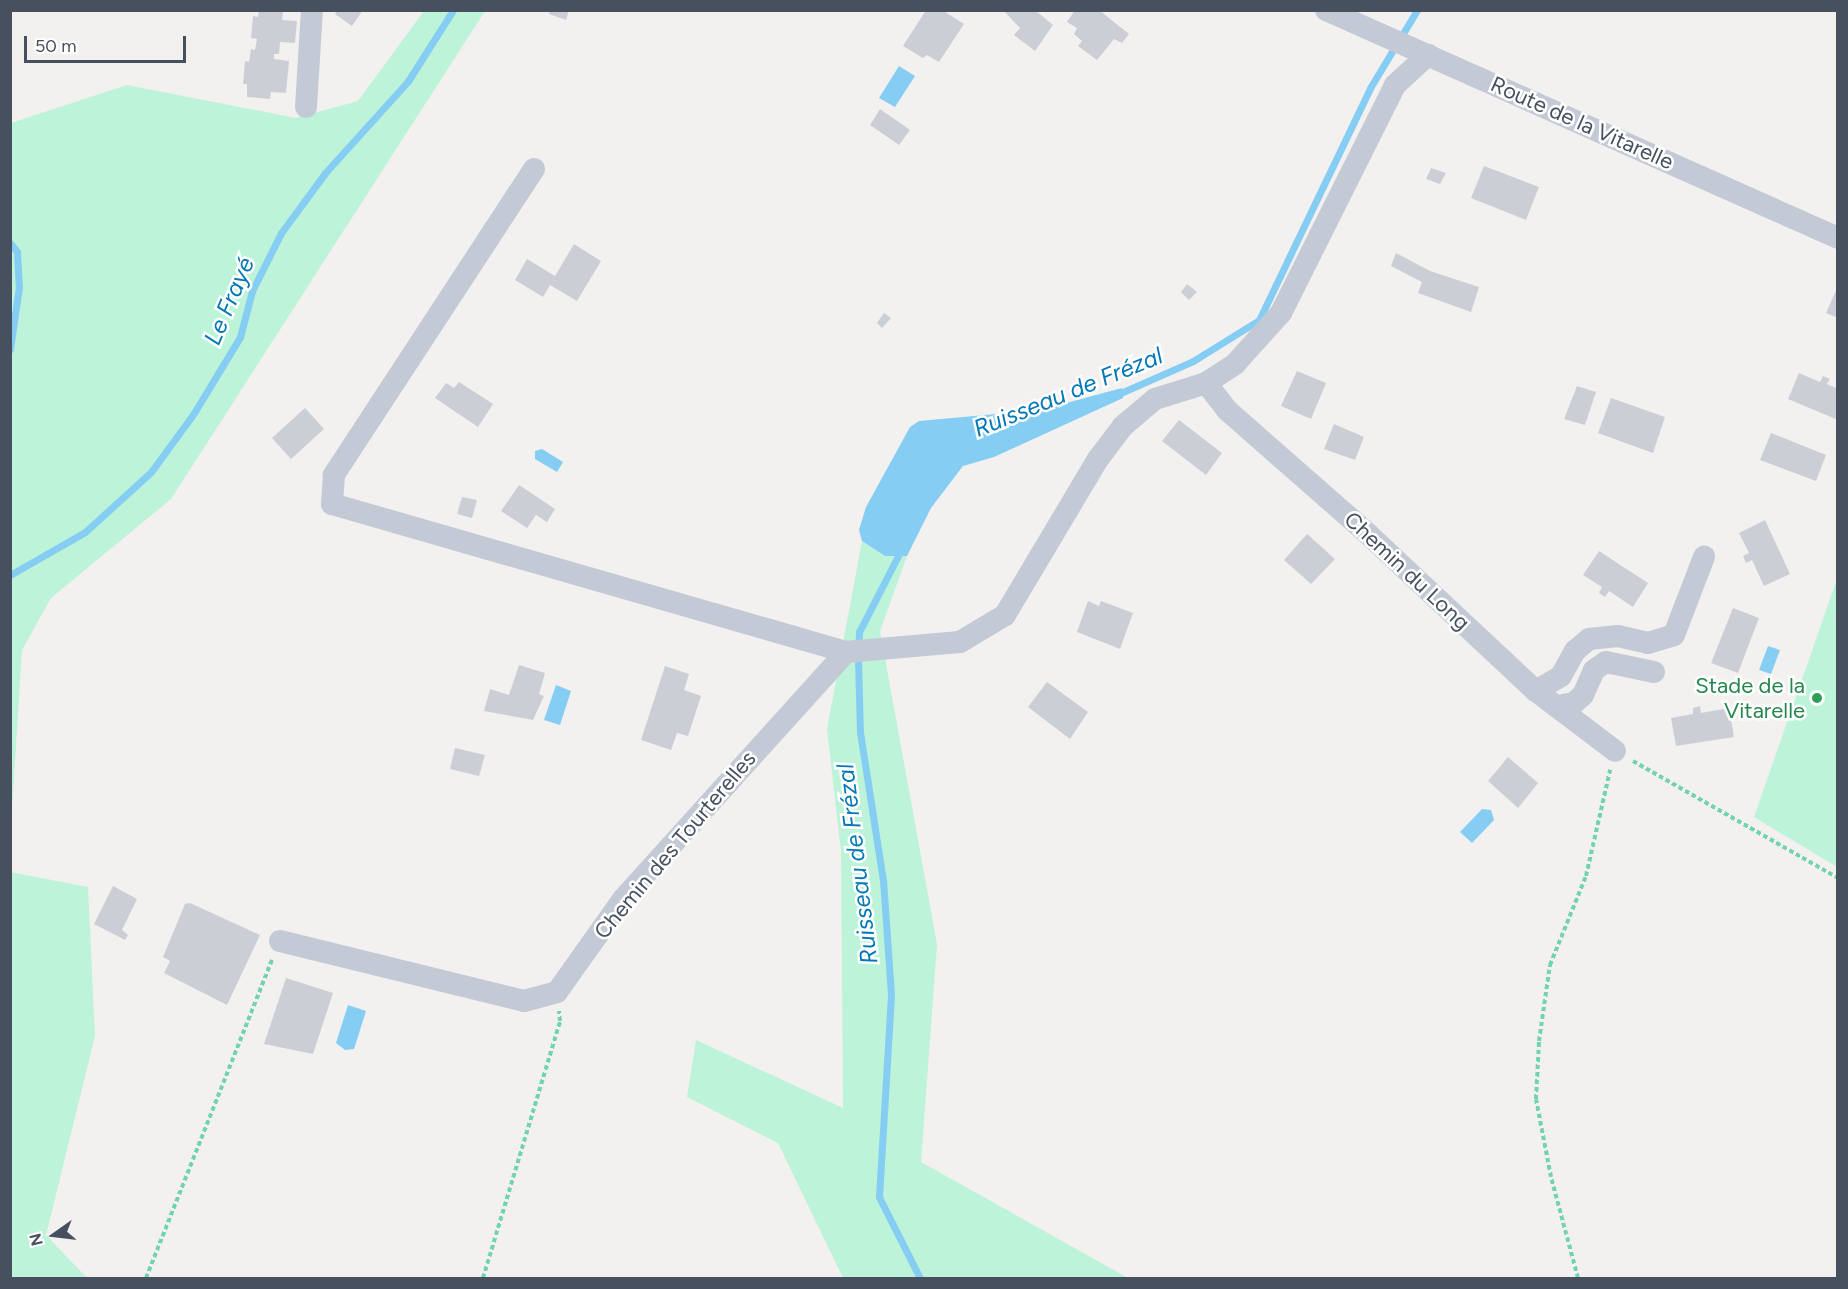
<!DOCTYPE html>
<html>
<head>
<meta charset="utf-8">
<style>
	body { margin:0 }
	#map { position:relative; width:1848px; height:1289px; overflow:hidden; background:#f3f0f0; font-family:Figtree,sans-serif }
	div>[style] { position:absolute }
	.green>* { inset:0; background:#bcf3d9 }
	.water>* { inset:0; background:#86cdf3 }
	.stream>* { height:7px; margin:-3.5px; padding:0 3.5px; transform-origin:3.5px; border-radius:3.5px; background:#86cdf3 }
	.building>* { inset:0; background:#ccced6 }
	.path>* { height:4px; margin-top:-2px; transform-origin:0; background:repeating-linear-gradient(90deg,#71d3b1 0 4.5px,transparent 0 7.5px) }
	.minor>* { height:22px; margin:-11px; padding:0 11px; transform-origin:11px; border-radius:11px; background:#c3cad6 }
	.dots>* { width:16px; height:16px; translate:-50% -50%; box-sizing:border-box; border:3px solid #fff; border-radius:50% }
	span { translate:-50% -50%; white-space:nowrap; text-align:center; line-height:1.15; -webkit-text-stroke:5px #fff; paint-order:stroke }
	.street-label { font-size:22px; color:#46505f }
	.leisure-label { font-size:22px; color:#27864d }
	.right { translate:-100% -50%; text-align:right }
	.water-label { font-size:24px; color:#0277b7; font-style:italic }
	.frame { position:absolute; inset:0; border:12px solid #46505f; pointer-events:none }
	.north { position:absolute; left:24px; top:1205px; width:60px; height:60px; -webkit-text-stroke:4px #fff; paint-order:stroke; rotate:256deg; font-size:16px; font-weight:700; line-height:24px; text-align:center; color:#46505f }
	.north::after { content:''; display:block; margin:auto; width:21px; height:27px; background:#46505f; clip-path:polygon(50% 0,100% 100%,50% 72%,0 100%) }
	.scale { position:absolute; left:24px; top:36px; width:162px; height:27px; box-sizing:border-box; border:3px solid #46505f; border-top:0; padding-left:8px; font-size:18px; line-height:21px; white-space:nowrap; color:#46505f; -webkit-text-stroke:4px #fff; paint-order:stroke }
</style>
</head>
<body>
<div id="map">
	<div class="green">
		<div style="clip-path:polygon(424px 11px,485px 11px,171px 499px,51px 598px,22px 650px,11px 825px,11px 123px,127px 85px,296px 118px,358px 101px)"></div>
		<div style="clip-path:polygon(862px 541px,885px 556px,907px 556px,880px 631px,937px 944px,921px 1162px,1128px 1278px,843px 1278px,778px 1143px,687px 1097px,696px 1040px,843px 1108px,841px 851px,827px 729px)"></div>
		<div style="clip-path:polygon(1837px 579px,1837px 867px,1754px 817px)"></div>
		<div style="clip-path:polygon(10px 872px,88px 887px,95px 1036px,46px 1235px,87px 1278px,11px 1278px)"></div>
	</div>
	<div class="water">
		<div style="clip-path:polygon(899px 66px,915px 76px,895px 107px,879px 98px)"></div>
		<div style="clip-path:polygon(1122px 388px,1123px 398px,994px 457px,963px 466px,931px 508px,907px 556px,885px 556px,862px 541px,859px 530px,866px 507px,910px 427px,919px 421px,1040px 410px)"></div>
		<div style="clip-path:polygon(542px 449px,563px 462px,557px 472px,535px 459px,535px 451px)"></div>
		<div style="clip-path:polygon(1768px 646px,1780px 650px,1771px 674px,1759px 670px)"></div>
		<div style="clip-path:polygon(556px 685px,571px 691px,560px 725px,544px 720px)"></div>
		<div style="clip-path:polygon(1482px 809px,1491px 810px,1494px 820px,1472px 843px,1460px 832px)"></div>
		<div style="clip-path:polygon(348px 1005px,366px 1011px,354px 1049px,345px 1050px,336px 1043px)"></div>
	</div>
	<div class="stream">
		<div style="left:10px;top:243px;width:11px;rotate:52deg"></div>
		<div style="left:17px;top:252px;width:35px;rotate:87deg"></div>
		<div style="left:19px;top:287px;width:63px;rotate:98.3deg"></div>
		<div style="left:1116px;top:395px;width:84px;rotate:-23.8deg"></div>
		<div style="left:1193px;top:361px;width:78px;rotate:-31.8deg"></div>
		<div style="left:1259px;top:320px;width:257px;rotate:-64.4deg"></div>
		<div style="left:1370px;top:88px;width:91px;rotate:-58.9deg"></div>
		<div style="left:901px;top:550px;width:92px;rotate:117.1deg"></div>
		<div style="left:859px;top:632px;width:26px;rotate:92deg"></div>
		<div style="left:858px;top:658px;width:74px;rotate:88.5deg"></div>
		<div style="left:860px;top:732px;width:150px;rotate:81.2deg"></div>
		<div style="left:883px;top:880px;width:115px;rotate:86deg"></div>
		<div style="left:891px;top:995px;width:202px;rotate:93.4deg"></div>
		<div style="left:879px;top:1197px;width:91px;rotate:63.2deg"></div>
		<div style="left:10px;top:575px;width:86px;rotate:-29.8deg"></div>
		<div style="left:85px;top:532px;width:89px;rotate:-42.3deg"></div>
		<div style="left:151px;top:472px;width:73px;rotate:-53.9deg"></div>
		<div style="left:194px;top:413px;width:89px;rotate:-58.8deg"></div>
		<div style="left:240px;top:337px;width:48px;rotate:-75.4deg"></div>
		<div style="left:252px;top:291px;width:65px;rotate:-63.4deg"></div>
		<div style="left:281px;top:233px;width:74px;rotate:-53.7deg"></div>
		<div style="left:325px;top:173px;width:124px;rotate:-47.9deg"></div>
		<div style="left:408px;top:81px;width:84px;rotate:-57.6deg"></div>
	</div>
	<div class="building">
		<div style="clip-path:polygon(259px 10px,283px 10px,282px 20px,297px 21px,295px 43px,280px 42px,279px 54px,274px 54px,274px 59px,289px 61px,286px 93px,271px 92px,270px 99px,247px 97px,247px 84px,243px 84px,245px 61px,249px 62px,251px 49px,255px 50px,257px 39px,251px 38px,253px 16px,258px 17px)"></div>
		<div style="clip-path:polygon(337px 10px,363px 10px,352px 26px,335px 14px)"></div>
		<div style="clip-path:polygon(550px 10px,569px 10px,566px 20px,549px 14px)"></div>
		<div style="clip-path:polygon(926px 10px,942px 10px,964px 24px,939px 62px,927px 55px,923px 58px,903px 46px)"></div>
		<div style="clip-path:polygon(1003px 10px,1035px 10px,1053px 25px,1035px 51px,1014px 35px,1020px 28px)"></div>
		<div style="clip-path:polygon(1075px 10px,1099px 10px,1129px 34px,1122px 43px,1114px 39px,1097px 60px,1078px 46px,1082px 41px,1074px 34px,1077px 28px,1067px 22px)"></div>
		<div style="clip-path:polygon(880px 109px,910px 130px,899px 145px,870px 125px)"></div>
		<div style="clip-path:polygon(1484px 166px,1539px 187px,1526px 220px,1471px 198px)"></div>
		<div style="clip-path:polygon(1431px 168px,1446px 173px,1440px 184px,1426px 179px)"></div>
		<div style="clip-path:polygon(574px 244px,601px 261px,577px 301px,550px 285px,543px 297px,515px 280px,527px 259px,555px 276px)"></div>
		<div style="clip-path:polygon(1396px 253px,1430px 271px,1479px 287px,1471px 312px,1418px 293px,1422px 282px,1391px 266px)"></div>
		<div style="clip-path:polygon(1187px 284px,1197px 292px,1189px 300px,1181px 292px)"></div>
		<div style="clip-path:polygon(1838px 286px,1838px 318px,1826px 313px)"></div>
		<div style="clip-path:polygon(884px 313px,891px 318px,882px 328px,877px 323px)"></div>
		<div style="clip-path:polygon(1297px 371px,1326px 383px,1311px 419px,1281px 406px)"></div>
		<div style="clip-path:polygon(1799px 373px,1820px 382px,1823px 376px,1830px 379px,1827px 384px,1838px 389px,1838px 420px,1788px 399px)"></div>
		<div style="clip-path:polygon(459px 382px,493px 404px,478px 427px,435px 398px,446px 383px,454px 388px)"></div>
		<div style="clip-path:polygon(1577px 386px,1596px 392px,1585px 425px,1564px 419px)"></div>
		<div style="clip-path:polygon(1611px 398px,1665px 417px,1653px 453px,1598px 433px)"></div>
		<div style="clip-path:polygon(305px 408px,324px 429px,291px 459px,272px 438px)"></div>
		<div style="clip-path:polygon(1179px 420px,1222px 453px,1206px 475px,1162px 441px)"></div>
		<div style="clip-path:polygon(1334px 424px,1364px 437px,1355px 460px,1324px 449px)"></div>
		<div style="clip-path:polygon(1771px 433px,1826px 455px,1816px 481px,1760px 460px)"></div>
		<div style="clip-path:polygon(519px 485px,555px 509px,547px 522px,536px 515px,527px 528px,501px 511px)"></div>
		<div style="clip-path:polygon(462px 497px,477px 500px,472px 518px,457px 514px)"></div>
		<div style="clip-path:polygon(1765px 520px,1790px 574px,1764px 586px,1752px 560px,1746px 563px,1743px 556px,1749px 553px,1739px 533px)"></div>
		<div style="clip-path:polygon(1307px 534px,1335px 559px,1311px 584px,1284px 560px)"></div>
		<div style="clip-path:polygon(1599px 551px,1648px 583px,1633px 607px,1609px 591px,1605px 597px,1599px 593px,1602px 587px,1583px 575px)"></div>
		<div style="clip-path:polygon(1088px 601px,1099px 606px,1101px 601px,1133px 613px,1120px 649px,1077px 632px)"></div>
		<div style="clip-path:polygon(1733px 608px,1759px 618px,1738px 673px,1711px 663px)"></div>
		<div style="clip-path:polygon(519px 665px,545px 673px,539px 694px,544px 696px,533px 720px,484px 711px,490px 689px,509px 695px)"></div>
		<div style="clip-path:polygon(665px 666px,689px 674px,684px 690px,701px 696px,688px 736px,677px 733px,671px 750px,641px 740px)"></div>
		<div style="clip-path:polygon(1047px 682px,1088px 712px,1070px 739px,1028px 707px)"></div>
		<div style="clip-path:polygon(1700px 706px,1701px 713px,1729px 708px,1734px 737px,1676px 746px,1671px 718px,1693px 714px,1693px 708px)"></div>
		<div style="clip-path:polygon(455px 748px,485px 755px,479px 776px,450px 769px)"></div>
		<div style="clip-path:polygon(1508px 757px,1538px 783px,1518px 808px,1488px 781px)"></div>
		<div style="clip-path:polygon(113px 886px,137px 899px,122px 930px,128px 935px,125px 940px,94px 924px)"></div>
		<div style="clip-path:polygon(190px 903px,260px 935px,227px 1005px,164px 973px,170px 961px,163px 957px,185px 904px)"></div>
		<div style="clip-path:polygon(286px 978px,333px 993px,313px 1054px,264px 1044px)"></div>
	</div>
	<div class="path">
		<div style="left:1633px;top:761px;width:236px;rotate:29.7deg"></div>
		<div style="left:146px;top:1278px;width:344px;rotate:-68.4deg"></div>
		<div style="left:483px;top:1278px;width:268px;rotate:-73.3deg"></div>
		<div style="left:560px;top:1021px;width:10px;rotate:-96deg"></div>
		<div style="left:1578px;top:1278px;width:105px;rotate:-105deg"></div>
		<div style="left:1551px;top:1177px;width:79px;rotate:-100.9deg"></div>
		<div style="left:1536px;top:1099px;width:58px;rotate:-87deg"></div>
		<div style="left:1539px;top:1041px;width:77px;rotate:-81.8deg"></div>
		<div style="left:1550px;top:965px;width:96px;rotate:-68deg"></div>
		<div style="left:1586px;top:876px;width:109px;rotate:-77.2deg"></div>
	</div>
	<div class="minor">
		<div style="left:1326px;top:10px;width:560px;rotate:24deg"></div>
		<div style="left:306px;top:107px;width:97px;rotate:-86.5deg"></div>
		<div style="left:534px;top:169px;width:366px;rotate:123.2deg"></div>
		<div style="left:334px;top:475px;width:29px;rotate:94deg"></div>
		<div style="left:332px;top:504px;width:535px;rotate:16.06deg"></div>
		<div style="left:846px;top:652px;width:114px;rotate:-5deg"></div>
		<div style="left:960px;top:642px;width:52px;rotate:-31deg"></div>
		<div style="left:1005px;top:615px;width:182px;rotate:-59.2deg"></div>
		<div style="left:1098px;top:459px;width:41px;rotate:-52.9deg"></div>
		<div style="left:1123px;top:426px;width:42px;rotate:-40.2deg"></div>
		<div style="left:1155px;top:399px;width:53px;rotate:-17.4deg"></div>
		<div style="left:1206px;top:383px;width:35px;rotate:-33deg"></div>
		<div style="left:1235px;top:364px;width:69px;rotate:-48deg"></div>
		<div style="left:1281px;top:313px;width:255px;rotate:-63.4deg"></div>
		<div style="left:1395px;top:85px;width:45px;rotate:-42.3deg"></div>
		<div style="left:1206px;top:383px;width:34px;rotate:52deg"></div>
		<div style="left:1227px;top:410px;width:188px;rotate:41.3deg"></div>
		<div style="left:1368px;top:534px;width:230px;rotate:43.1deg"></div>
		<div style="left:1536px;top:691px;width:99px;rotate:37.2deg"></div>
		<div style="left:1536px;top:691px;width:29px;rotate:-31deg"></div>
		<div style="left:1561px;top:676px;width:29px;rotate:-61deg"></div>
		<div style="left:1575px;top:651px;width:18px;rotate:-41deg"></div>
		<div style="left:1589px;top:639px;width:29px;rotate:-6deg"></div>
		<div style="left:1618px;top:636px;width:31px;rotate:13deg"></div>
		<div style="left:1648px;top:643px;width:27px;rotate:-17deg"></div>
		<div style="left:1674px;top:635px;width:84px;rotate:-69deg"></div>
		<div style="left:1556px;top:706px;width:18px;rotate:-9deg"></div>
		<div style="left:1574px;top:703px;width:12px;rotate:-42deg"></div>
		<div style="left:1583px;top:695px;width:27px;rotate:-66deg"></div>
		<div style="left:1594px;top:670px;width:14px;rotate:-34deg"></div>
		<div style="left:1606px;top:662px;width:49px;rotate:11.8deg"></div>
		<div style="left:280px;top:941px;width:251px;rotate:13.8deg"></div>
		<div style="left:524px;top:1001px;width:34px;rotate:-15deg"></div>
		<div style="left:557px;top:992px;width:114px;rotate:-54.6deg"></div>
		<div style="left:623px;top:899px;width:333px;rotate:-47.9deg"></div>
	</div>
	<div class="dots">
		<div style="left:1817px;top:698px;background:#2e9e5b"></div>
	</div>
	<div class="street-label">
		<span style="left:1582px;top:123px;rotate:24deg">Route de la Vitarelle</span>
		<span style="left:1407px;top:571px;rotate:43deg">Chemin du Long</span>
		<span style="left:675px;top:845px;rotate:-50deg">Chemin des Tourterelles</span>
	</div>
	<div class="leisure-label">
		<span class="right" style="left:1805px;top:698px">Stade de la<br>Vitarelle</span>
	</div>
	<div class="water-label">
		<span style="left:229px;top:301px;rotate:-67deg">Le Frayé</span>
		<span style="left:1068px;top:392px;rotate:-22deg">Ruisseau de Frézal</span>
		<span style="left:857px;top:864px;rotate:-97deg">Ruisseau de Frézal</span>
	</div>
	<div class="frame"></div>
	<div class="north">N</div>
	<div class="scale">50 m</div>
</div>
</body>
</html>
